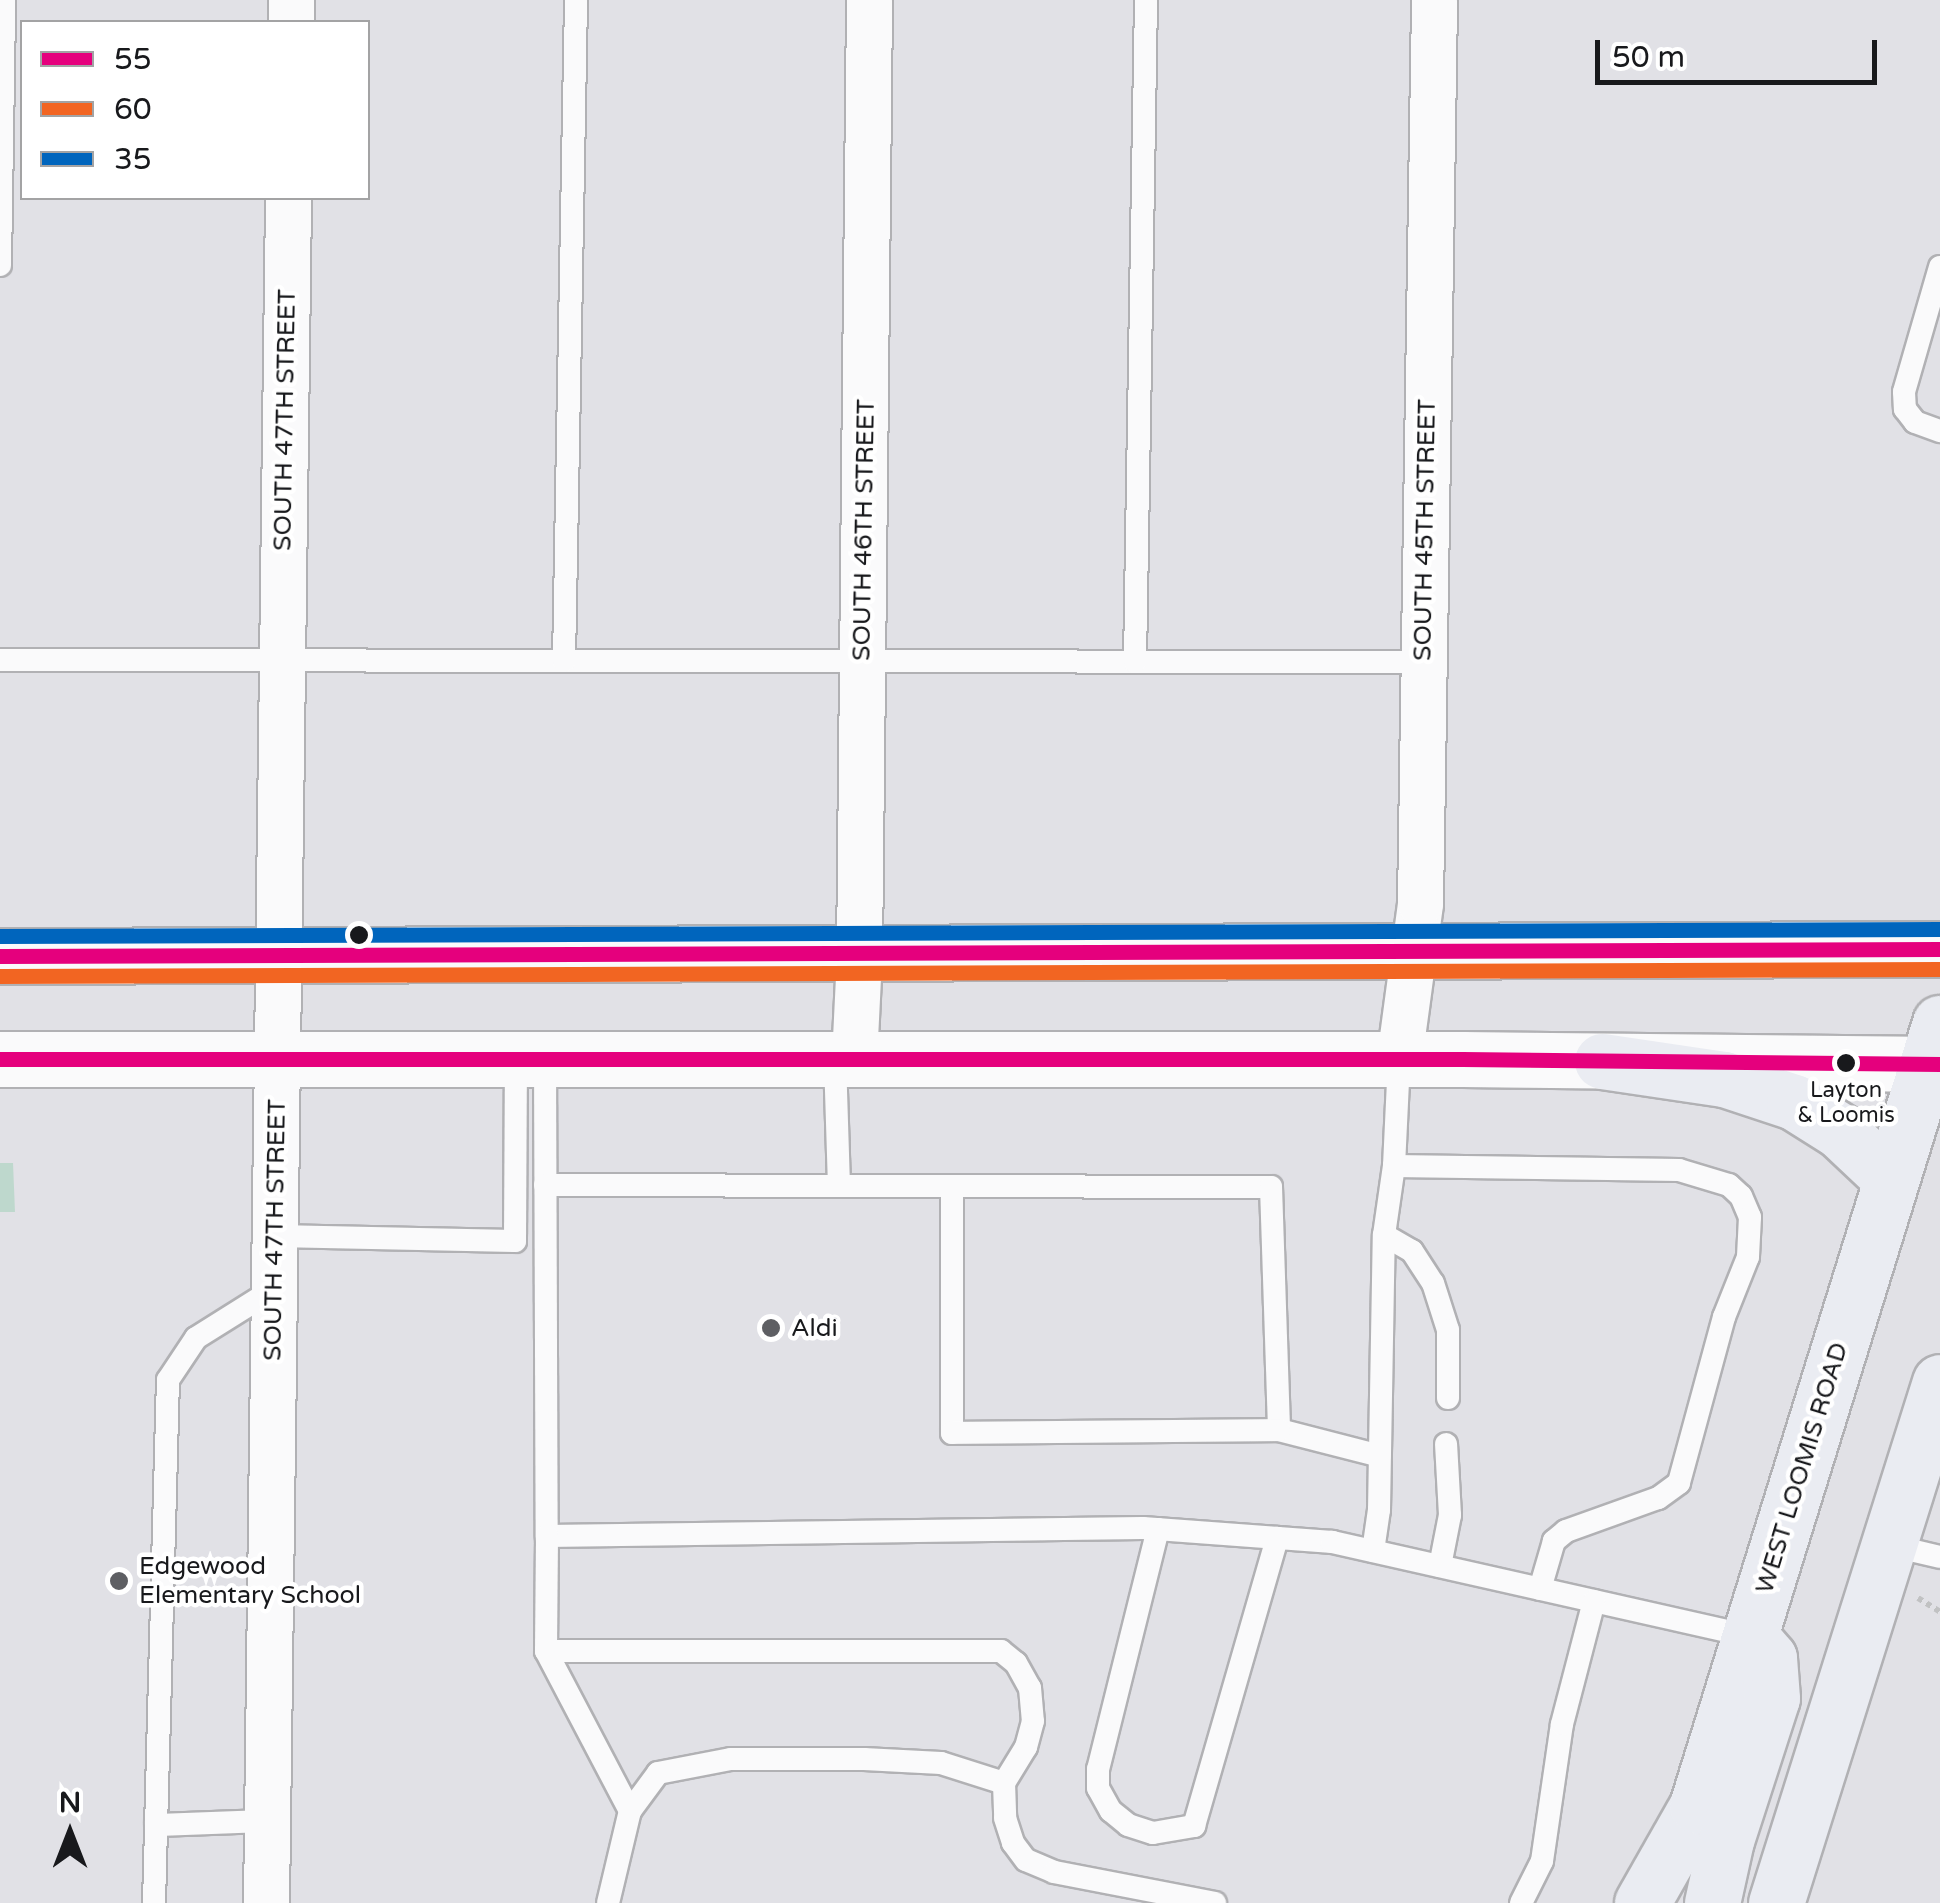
<!DOCTYPE html>
<html>
<head>
<meta charset="utf-8">
<style>
	body { margin:0 }
	#map { position:relative; width:1940px; height:1903px; overflow:hidden; background:#e1e1e6; font-family:"Varela Round",sans-serif }
	div>[style] { position:absolute }
	.green>* { inset:0; background:#bed8cd }
	.path>* { height:6px; margin-top:-3px; transform-origin:0; background:repeating-linear-gradient(90deg,#c1c2c3 0 5px,transparent 0 10px) }
	.roads { filter:drop-shadow(2px 0 #b1b1b4) drop-shadow(-2px 0 #b1b1b4) drop-shadow(0 2px #b1b1b4) drop-shadow(0 -2px #b1b1b4) }
	.service>* { height:22px; margin:-11px; padding:0 11px; transform-origin:11px; border-radius:11px; background:#fafafb }
	.minor>* { height:45px; margin:-22.5px; padding:0 22.5px; transform-origin:22.5px; border-radius:22.5px; background:#fafafb }
	.secondary>* { height:55px; margin:-27.5px; padding:0 27.5px; transform-origin:27.5px; border-radius:27.5px; background:#fafafb }
	.primary>* { height:55px; margin:-27.5px; padding:0 27.5px; transform-origin:27.5px; border-radius:27.5px; background:#eaecf2 }
	.bus-1>* { height:15px; margin:-7.5px; padding:0 7.5px; transform-origin:7.5px; border-radius:7.5px; background:#e5007d }
	.bus-2>* { height:15px; margin:-7.5px; padding:0 7.5px; transform-origin:7.5px; border-radius:7.5px; background:#f26522 }
	.bus-3>* { height:15px; margin:-7.5px; padding:0 7.5px; transform-origin:7.5px; border-radius:7.5px; background:#0065bd }
	.dots>* { width:28px; height:28px; translate:-50% -50%; box-sizing:border-box; border:5px solid #fff; border-radius:50% }
	span { translate:-50% -50%; white-space:nowrap; text-align:center; line-height:1.15; -webkit-text-stroke:9px #fff; paint-order:stroke }
	.bus-label { font-size:22px; color:#18191c }
	.street-label { font-size:25px; color:#18191c }
	.poi-label { font-size:25px; color:#18191c }
	.left { translate:0 -50%; text-align:left }
	.legend { position:absolute; left:20px; top:20px; width:350px; height:180px; box-sizing:border-box; background:#fff; border:2px solid #a3a3a4; margin:0; padding:12px 18px; list-style:none; font-size:30px; color:#18191c }
	.legend li { display:flex; align-items:center; gap:20px; height:50px }
	.legend b { width:50px; border:2px solid #a3a3a4 }
	.north { position:absolute; left:20px; top:1783px; width:100px; height:100px; -webkit-text-stroke:8px #fff; paint-order:stroke; rotate:0deg; font-size:28px; font-weight:700; line-height:40px; text-align:center; color:#18191c }
	.north::after { content:''; display:block; margin:auto; width:35px; height:45px; background:#18191c; clip-path:polygon(50% 0,100% 100%,50% 72%,0 100%) }
	.scale { position:absolute; left:1595px; top:40px; width:282px; height:45px; box-sizing:border-box; border:5px solid #18191c; border-top:0; padding-left:12px; font-size:30px; line-height:35px; white-space:nowrap; color:#18191c; -webkit-text-stroke:8px #fff; paint-order:stroke }
</style>
</head>
<body>
<div id="map">
	<div class="green">
		<div style="clip-path:polygon(0 1163px,13px 1163px,15px 1212px,0 1212px)"></div>
	</div>
	<div class="path">
		<div style="left:1918px;top:1598px;width:26px;rotate:32deg"></div>
	</div>
	<div class="roads">
		<div class="service">
			<div style="left:0;top:265px;width:265px;rotate:-89.1deg"></div>
			<div style="left:1940px;top:267px;width:130px;rotate:106.1deg"></div>
			<div style="left:1904px;top:392px;width:17px;rotate:87deg"></div>
			<div style="left:1905px;top:409px;width:16px;rotate:52deg"></div>
			<div style="left:1915px;top:422px;width:27px;rotate:20deg"></div>
			<div style="left:0;top:660px;width:1423px;rotate:0.08deg"></div>
			<div style="left:564px;top:661px;width:661px;rotate:-88.96deg"></div>
			<div style="left:1135px;top:662px;width:662px;rotate:-89.05deg"></div>
			<div style="left:545px;top:1059px;width:477px;rotate:89.8deg"></div>
			<div style="left:547px;top:1536px;width:596px;rotate:-0.77deg"></div>
			<div style="left:1143px;top:1528px;width:190px;rotate:4.2deg"></div>
			<div style="left:1332px;top:1542px;width:428px;rotate:12.7deg"></div>
			<div style="left:835px;top:1059px;width:127px;rotate:88.2deg"></div>
			<div style="left:1394px;top:1166px;width:285px;rotate:0.8deg"></div>
			<div style="left:1679px;top:1170px;width:52px;rotate:16.7deg"></div>
			<div style="left:1729px;top:1185px;width:16px;rotate:43deg"></div>
			<div style="left:1741px;top:1196px;width:23px;rotate:67deg"></div>
			<div style="left:1750px;top:1217px;width:40px;rotate:92.9deg"></div>
			<div style="left:1748px;top:1257px;width:65px;rotate:111.8deg"></div>
			<div style="left:1724px;top:1317px;width:172px;rotate:105.2deg"></div>
			<div style="left:1679px;top:1483px;width:26px;rotate:144deg"></div>
			<div style="left:1658px;top:1498px;width:98px;rotate:160.3deg"></div>
			<div style="left:1566px;top:1531px;width:16px;rotate:140deg"></div>
			<div style="left:1554px;top:1541px;width:50px;rotate:106.3deg"></div>
			<div style="left:545px;top:1185px;width:726px;rotate:0.16deg"></div>
			<div style="left:1271px;top:1187px;width:243px;rotate:88.1deg"></div>
			<div style="left:1279px;top:1430px;width:104px;rotate:14.4deg"></div>
			<div style="left:952px;top:1186px;width:247px;rotate:90deg"></div>
			<div style="left:952px;top:1433px;width:327px;rotate:-0.5deg"></div>
			<div style="left:1384px;top:1235px;width:32px;rotate:30deg"></div>
			<div style="left:1412px;top:1251px;width:38px;rotate:57deg"></div>
			<div style="left:1433px;top:1283px;width:49px;rotate:72.3deg"></div>
			<div style="left:1448px;top:1330px;width:68px;rotate:90deg"></div>
			<div style="left:275px;top:1236px;width:240px;rotate:1.2deg"></div>
			<div style="left:515px;top:1241px;width:181px;rotate:-89.7deg"></div>
			<div style="left:1158px;top:1529px;width:247px;rotate:104deg"></div>
			<div style="left:1098px;top:1769px;width:19px;rotate:90deg"></div>
			<div style="left:1098px;top:1788px;width:26px;rotate:61deg"></div>
			<div style="left:1111px;top:1811px;width:22px;rotate:39deg"></div>
			<div style="left:1128px;top:1825px;width:26px;rotate:18deg"></div>
			<div style="left:1153px;top:1833px;width:42px;rotate:-9.7deg"></div>
			<div style="left:1194px;top:1826px;width:300px;rotate:-73.9deg"></div>
			<div style="left:547px;top:1536px;width:115px;rotate:90.5deg"></div>
			<div style="left:546px;top:1651px;width:455px"></div>
			<div style="left:1001px;top:1651px;width:19px;rotate:39deg"></div>
			<div style="left:1016px;top:1663px;width:29px;rotate:61deg"></div>
			<div style="left:1030px;top:1688px;width:33px;rotate:85deg"></div>
			<div style="left:1033px;top:1721px;width:27px;rotate:105deg"></div>
			<div style="left:1026px;top:1747px;width:42px;rotate:121.4deg"></div>
			<div style="left:1004px;top:1783px;width:35px;rotate:88deg"></div>
			<div style="left:1005px;top:1818px;width:26px;rotate:72deg"></div>
			<div style="left:1013px;top:1843px;width:21px;rotate:53deg"></div>
			<div style="left:1026px;top:1860px;width:30px;rotate:23deg"></div>
			<div style="left:1054px;top:1872px;width:164px;rotate:10.9deg"></div>
			<div style="left:1889px;top:1545px;width:52px;rotate:13.2deg"></div>
			<div style="left:1373px;top:1551px;width:41px;rotate:-81.7deg"></div>
			<div style="left:1379px;top:1510px;width:275px;rotate:-89deg"></div>
			<div style="left:1384px;top:1235px;width:70px;rotate:-81.8deg"></div>
			<div style="left:1394px;top:1166px;width:107px;rotate:-87.3deg"></div>
			<div style="left:1440px;top:1566px;width:52px;rotate:-78.9deg"></div>
			<div style="left:1450px;top:1515px;width:71px;rotate:-93.2deg"></div>
			<div style="left:546px;top:1651px;width:181px;rotate:62.3deg"></div>
			<div style="left:156px;top:1825px;width:111px;rotate:-2.1deg"></div>
			<div style="left:154px;top:1903px;width:523px;rotate:-88.47deg"></div>
			<div style="left:168px;top:1380px;width:50px;rotate:-56.3deg"></div>
			<div style="left:196px;top:1338px;width:92px;rotate:-32.1deg"></div>
			<div style="left:608px;top:1903px;width:95px;rotate:-76.6deg"></div>
			<div style="left:630px;top:1811px;width:47px;rotate:-53.6deg"></div>
			<div style="left:658px;top:1773px;width:74px;rotate:-10.9deg"></div>
			<div style="left:731px;top:1759px;width:133px"></div>
			<div style="left:864px;top:1759px;width:77px;rotate:3deg"></div>
			<div style="left:941px;top:1763px;width:66px;rotate:17.6deg"></div>
			<div style="left:1521px;top:1903px;width:47px;rotate:-63.4deg"></div>
			<div style="left:1542px;top:1861px;width:138px;rotate:-81.7deg"></div>
			<div style="left:1562px;top:1724px;width:127px;rotate:-75.4deg"></div>
		</div>
		<div class="minor">
			<div style="left:291px;top:22px;width:22px;rotate:-90deg"></div>
			<div style="left:854px;top:1059px;width:103px;rotate:-87.2deg"></div>
			<div style="left:859px;top:956px;width:956px;rotate:-89.4deg"></div>
			<div style="left:1399px;top:1059px;width:157px;rotate:-82.3deg"></div>
			<div style="left:1420px;top:903px;width:903px;rotate:-89.11deg"></div>
			<div style="left:266px;top:1903px;width:1705px;rotate:-89.26deg"></div>
		</div>
		<div class="secondary">
			<div style="left:0;top:956px;width:1940px;rotate:-0.21deg"></div>
			<div style="left:0;top:1059px;width:1462px"></div>
			<div style="left:1462px;top:1059px;width:478px;rotate:0.6deg"></div>
		</div>
		<div class="primary">
			<div style="left:1602px;top:1061px;width:123px;rotate:8.4deg"></div>
			<div style="left:1724px;top:1079px;width:74px;rotate:18.2deg"></div>
			<div style="left:1794px;top:1102px;width:54px;rotate:32.2deg"></div>
			<div style="left:1840px;top:1131px;width:70px;rotate:43.3deg"></div>
			<div style="left:1642px;top:1903px;width:112px;rotate:-60.4deg"></div>
			<div style="left:1697px;top:1806px;width:820px;rotate:-72.76deg"></div>
			<div style="left:1712px;top:1903px;width:65px;rotate:-77.5deg"></div>
			<div style="left:1726px;top:1840px;width:149px;rotate:-72.1deg"></div>
			<div style="left:1772px;top:1698px;width:40px;rotate:-94.3deg"></div>
			<div style="left:1769px;top:1658px;width:29px;rotate:-131deg"></div>
			<div style="left:1776px;top:1903px;width:546px;rotate:-72.53deg"></div>
		</div>
	</div>
	<div class="bus-1">
		<div style="left:0;top:956px;width:1940px;rotate:-0.21deg"></div>
		<div style="left:0;top:1059px;width:1462px"></div>
		<div style="left:1462px;top:1059px;width:478px;rotate:0.6deg"></div>
	</div>
	<div class="bus-2">
		<div style="left:0;top:976px;width:1940px;rotate:-0.21deg"></div>
	</div>
	<div class="bus-3">
		<div style="left:0;top:936px;width:1940px;rotate:-0.21deg"></div>
	</div>
	<div class="dots">
		<div style="left:359px;top:935px;background:#18191c"></div>
		<div style="left:1846px;top:1063px;background:#18191c"></div>
		<div style="left:771px;top:1328px;background:#5e5f63"></div>
		<div style="left:119px;top:1581px;background:#5e5f63"></div>
	</div>
	<div class="bus-label">
		<span style="left:1846px;top:1103px">Layton<br>&amp; Loomis</span>
	</div>
	<div class="street-label">
		<span style="left:285px;top:420px;rotate:-89deg">SOUTH 47TH STREET</span>
		<span style="left:864px;top:530px;rotate:-89deg">SOUTH 46TH STREET</span>
		<span style="left:1425px;top:530px;rotate:-89deg">SOUTH 45TH STREET</span>
		<span style="left:275px;top:1230px;rotate:-89deg">SOUTH 47TH STREET</span>
		<span style="left:1802px;top:1468px;rotate:-73deg">WEST LOOMIS ROAD</span>
	</div>
	<div class="poi-label">
		<span class="left" style="left:791px;top:1328px">Aldi</span>
		<span class="left" style="left:139px;top:1581px">Edgewood<br>Elementary School</span>
	</div>
	<ul class="legend">
	<li><b style="height:12px;background:#e5007d"></b>55</li>
	<li><b style="height:12px;background:#f26522"></b>60</li>
	<li><b style="height:12px;background:#0065bd"></b>35</li>
	</ul>
	<div class="north">N</div>
	<div class="scale">50 m</div>
</div>
</body>
</html>
